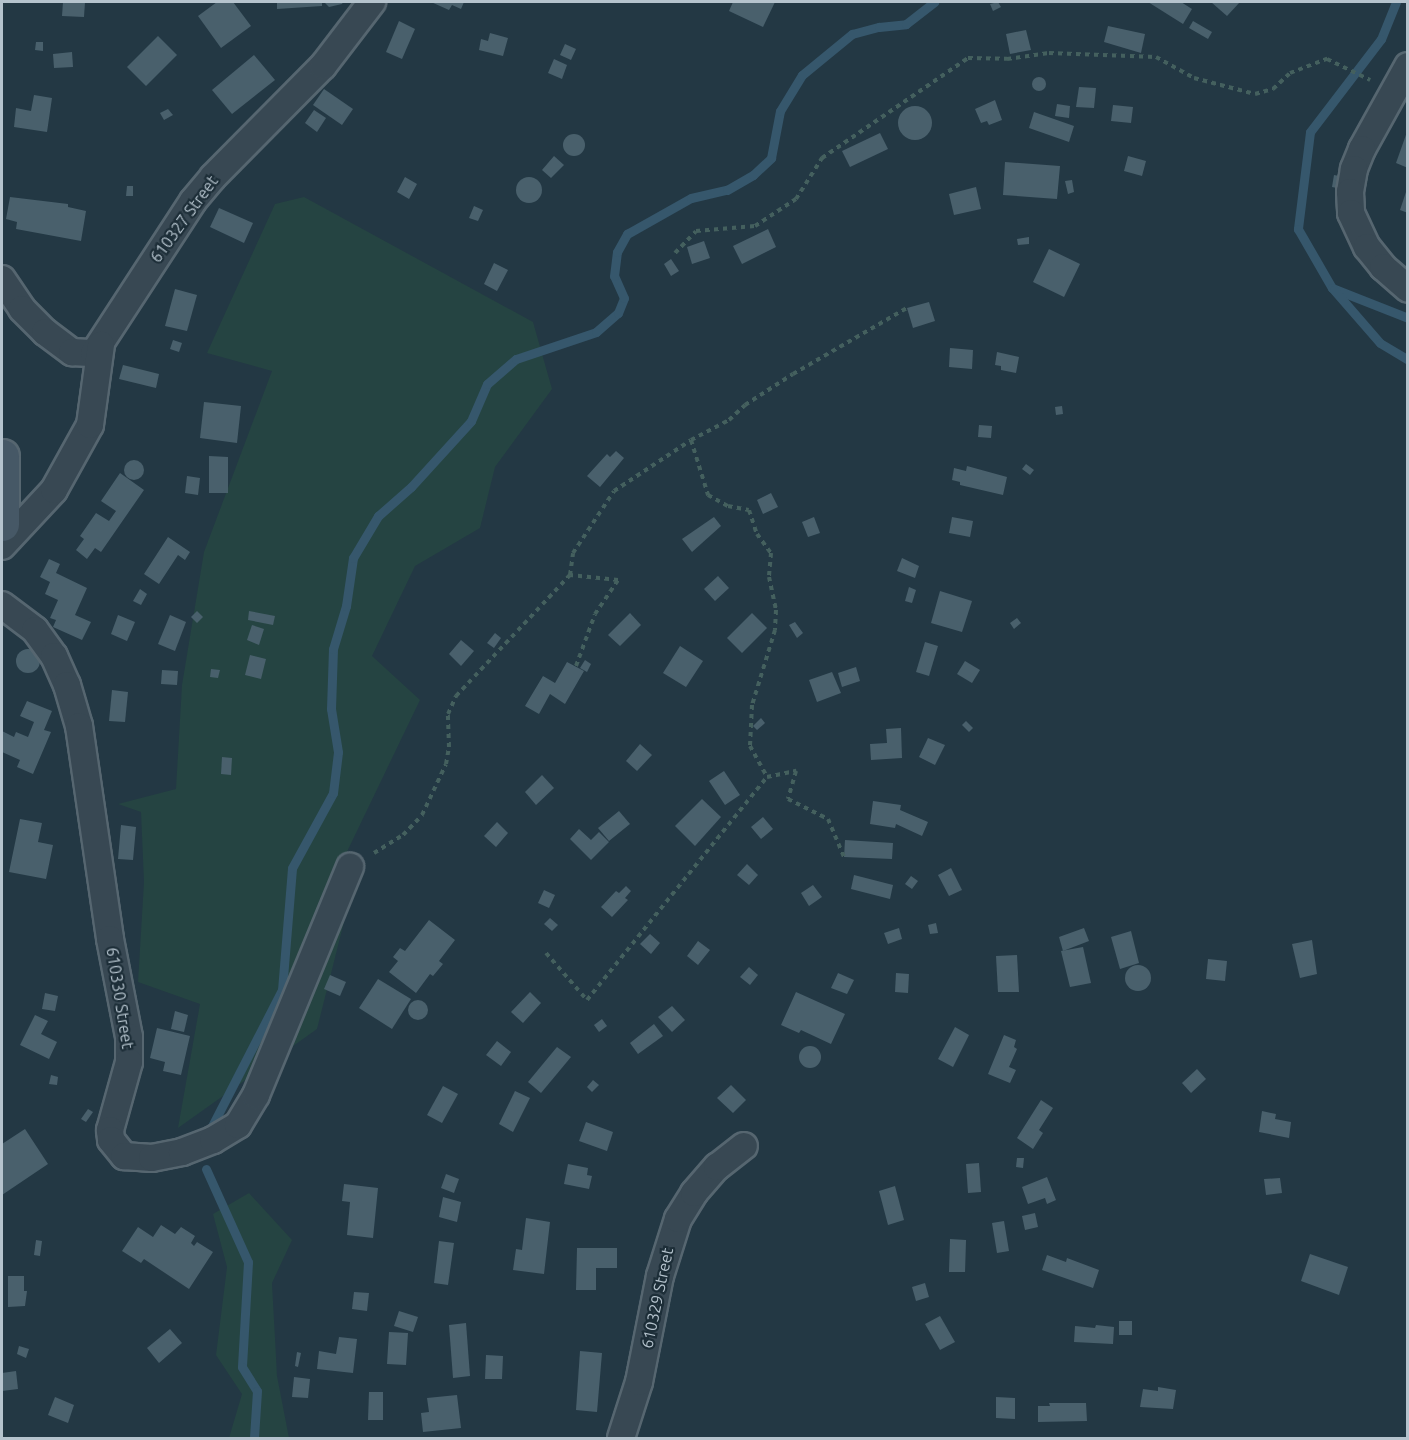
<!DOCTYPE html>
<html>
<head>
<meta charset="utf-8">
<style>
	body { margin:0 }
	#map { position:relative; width:1409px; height:1440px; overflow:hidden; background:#233844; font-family:Ubuntu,sans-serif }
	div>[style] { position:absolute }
	.green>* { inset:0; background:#254442 }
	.stream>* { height:9px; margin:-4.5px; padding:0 4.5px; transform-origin:4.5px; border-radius:4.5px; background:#36576c }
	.building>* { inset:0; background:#49606c }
	.round { border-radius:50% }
	.path>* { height:4px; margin-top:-2px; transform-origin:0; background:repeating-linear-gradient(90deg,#44605e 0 4.5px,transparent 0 9px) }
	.roads { filter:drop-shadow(2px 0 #566670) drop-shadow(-2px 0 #566670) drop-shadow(0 2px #566670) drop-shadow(0 -2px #566670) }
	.street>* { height:26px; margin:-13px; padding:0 13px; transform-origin:13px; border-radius:13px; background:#384853 }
	.secondary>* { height:33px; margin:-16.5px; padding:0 16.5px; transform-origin:16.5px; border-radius:16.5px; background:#465866 }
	span { translate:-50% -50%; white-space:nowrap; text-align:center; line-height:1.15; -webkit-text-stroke:4.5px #1d2e38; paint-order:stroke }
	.street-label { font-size:16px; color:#b5c3cd }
	.frame { position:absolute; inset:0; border:3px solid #b5c3cd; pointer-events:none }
</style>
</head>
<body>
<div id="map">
	<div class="green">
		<div style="clip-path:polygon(304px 197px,533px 322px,552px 389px,495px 467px,480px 528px,415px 566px,372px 656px,420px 700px,344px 858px,347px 910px,317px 1029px,178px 1128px,200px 1004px,138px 982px,144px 882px,141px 812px,118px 804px,176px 789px,182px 685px,204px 552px,272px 371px,207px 353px,275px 204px)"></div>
		<div style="clip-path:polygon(249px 1193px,292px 1240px,272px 1283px,277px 1376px,289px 1438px,229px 1438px,242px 1394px,216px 1355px,227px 1267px,213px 1214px)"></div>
	</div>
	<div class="stream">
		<div style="left:1396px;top:2px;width:40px;rotate:112deg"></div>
		<div style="left:1381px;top:39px;width:117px;rotate:127.4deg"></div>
		<div style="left:1310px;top:132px;width:98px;rotate:97.1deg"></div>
		<div style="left:1298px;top:229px;width:68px;rotate:60deg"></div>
		<div style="left:1332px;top:288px;width:82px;rotate:21.5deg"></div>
		<div style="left:1334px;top:290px;width:70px;rotate:49deg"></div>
		<div style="left:1380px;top:343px;width:33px;rotate:31deg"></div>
		<div style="left:211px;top:1128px;width:155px;rotate:-62.8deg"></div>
		<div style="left:282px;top:990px;width:122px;rotate:-85.3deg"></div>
		<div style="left:292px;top:868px;width:85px;rotate:-61.3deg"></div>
		<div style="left:333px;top:793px;width:41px;rotate:-83deg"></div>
		<div style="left:338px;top:752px;width:44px;rotate:-99.2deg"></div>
		<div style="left:331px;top:709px;width:60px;rotate:-88.1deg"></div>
		<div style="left:333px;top:649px;width:45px;rotate:-73.2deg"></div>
		<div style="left:346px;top:606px;width:49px;rotate:-81.7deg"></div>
		<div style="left:353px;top:558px;width:49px;rotate:-59.2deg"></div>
		<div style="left:378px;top:516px;width:44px;rotate:-41.3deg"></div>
		<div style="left:411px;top:487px;width:89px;rotate:-47.7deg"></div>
		<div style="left:471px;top:421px;width:40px;rotate:-66.6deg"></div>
		<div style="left:487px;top:384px;width:38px;rotate:-41deg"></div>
		<div style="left:516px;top:359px;width:84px;rotate:-18.6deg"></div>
		<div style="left:596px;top:332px;width:29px;rotate:-41deg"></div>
		<div style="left:618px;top:313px;width:16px;rotate:-68deg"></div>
		<div style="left:624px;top:298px;width:24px;rotate:-114deg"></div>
		<div style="left:614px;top:276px;width:24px;rotate:-83deg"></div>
		<div style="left:617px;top:252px;width:21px;rotate:-61deg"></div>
		<div style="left:627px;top:234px;width:73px;rotate:-29.4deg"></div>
		<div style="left:691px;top:198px;width:37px;rotate:-13deg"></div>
		<div style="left:727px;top:190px;width:30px;rotate:-30deg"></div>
		<div style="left:753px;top:175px;width:25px;rotate:-43deg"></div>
		<div style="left:771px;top:158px;width:48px;rotate:-79.2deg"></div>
		<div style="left:780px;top:111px;width:42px;rotate:-58.6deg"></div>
		<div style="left:802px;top:75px;width:65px;rotate:-39.4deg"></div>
		<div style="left:852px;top:34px;width:28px;rotate:-15deg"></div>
		<div style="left:879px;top:27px;width:27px;rotate:-6deg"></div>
		<div style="left:906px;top:24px;width:36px;rotate:-38deg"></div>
		<div style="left:206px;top:1169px;width:102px;rotate:65.7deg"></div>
		<div style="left:248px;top:1262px;width:105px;rotate:93.3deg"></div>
		<div style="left:242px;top:1367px;width:28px;rotate:58deg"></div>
		<div style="left:257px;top:1391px;width:47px;rotate:93.7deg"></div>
	</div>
	<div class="building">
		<div style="clip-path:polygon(63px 2px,85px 2px,84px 17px,62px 16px)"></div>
		<div style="clip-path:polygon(217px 2px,233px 2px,251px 26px,221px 48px,198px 16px)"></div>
		<div style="clip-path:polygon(277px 2px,322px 2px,322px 6px,277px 9px)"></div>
		<div style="clip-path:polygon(324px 2px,343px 2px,342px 4px,329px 7px)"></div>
		<div style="clip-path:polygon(431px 2px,464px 2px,461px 9px,452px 5px,449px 10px)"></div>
		<div style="clip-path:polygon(733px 2px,775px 2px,763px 27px,729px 11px)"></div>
		<div style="clip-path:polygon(998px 2px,1001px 7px,993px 11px,990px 4px)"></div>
		<div style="clip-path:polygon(1148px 2px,1181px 2px,1192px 9px,1183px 24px)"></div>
		<div style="clip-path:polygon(1211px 2px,1240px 2px,1227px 16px)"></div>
		<div style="clip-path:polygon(399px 21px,415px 29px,402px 59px,386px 52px)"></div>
		<div style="clip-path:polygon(1193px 21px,1212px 32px,1208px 39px,1189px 28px)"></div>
		<div style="clip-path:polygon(1108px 26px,1145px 34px,1141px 53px,1104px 42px)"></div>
		<div style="clip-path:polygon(1026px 30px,1031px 50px,1010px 54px,1006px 34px)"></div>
		<div style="clip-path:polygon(490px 33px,508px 38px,503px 56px,479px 50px,481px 39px,488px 41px)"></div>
		<div style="clip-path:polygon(158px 36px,177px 55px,146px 86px,127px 67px)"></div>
		<div style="clip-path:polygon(36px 42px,43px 42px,43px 51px,35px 50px)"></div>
		<div style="clip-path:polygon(565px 44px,576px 49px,571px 60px,560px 55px)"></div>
		<div style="clip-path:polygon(72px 52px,73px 67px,54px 68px,53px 54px)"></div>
		<div style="clip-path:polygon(254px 55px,275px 80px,232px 114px,212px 90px)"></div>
		<div style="clip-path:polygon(554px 59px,567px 65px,562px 79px,548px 73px)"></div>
		<div class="round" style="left:1032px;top:77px;width:14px;height:14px"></div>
		<div style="clip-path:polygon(1079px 87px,1096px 88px,1094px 108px,1076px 107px)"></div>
		<div style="clip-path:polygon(324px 89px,353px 109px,342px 125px,313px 105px)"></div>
		<div style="clip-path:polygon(34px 95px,52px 98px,47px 132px,14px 127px,16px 108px,31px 111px)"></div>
		<div style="clip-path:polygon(995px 100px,1002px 120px,989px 125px,987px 121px,981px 123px,975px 109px)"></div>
		<div style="clip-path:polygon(1057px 104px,1070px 106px,1069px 118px,1055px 116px)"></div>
		<div style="clip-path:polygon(1113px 105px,1133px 107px,1131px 123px,1111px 121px)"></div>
		<div class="round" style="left:898px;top:106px;width:34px;height:34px"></div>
		<div style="clip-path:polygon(168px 109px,173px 115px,164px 120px,160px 113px)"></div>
		<div style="clip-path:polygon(314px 110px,326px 118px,317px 132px,305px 123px)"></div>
		<div style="clip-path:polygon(1034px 112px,1074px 126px,1069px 142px,1029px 128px)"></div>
		<div style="clip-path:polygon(1407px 132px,1408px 132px,1408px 168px,1396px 163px)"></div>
		<div style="clip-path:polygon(880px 133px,888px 149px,850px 167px,842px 151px)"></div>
		<div class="round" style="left:563px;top:134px;width:22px;height:22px"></div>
		<div style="clip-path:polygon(554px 156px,564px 165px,551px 178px,542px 170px)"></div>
		<div style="clip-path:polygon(1128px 156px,1146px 161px,1142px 176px,1124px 171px)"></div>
		<div style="clip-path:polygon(1005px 162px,1060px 166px,1057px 199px,1003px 195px)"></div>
		<div style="clip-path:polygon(1334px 175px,1344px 177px,1342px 189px,1332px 187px)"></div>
		<div class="round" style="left:516px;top:177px;width:26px;height:26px"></div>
		<div style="clip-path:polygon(405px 177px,417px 184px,409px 199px,397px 192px)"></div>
		<div style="clip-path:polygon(1072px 180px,1074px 192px,1068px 194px,1065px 181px)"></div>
		<div style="clip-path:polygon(127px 186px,133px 186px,133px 196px,126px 196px)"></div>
		<div style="clip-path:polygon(976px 187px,981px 209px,954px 215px,949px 194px)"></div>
		<div style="clip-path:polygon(1407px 189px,1408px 190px,1408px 213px,1400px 210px)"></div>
		<div style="clip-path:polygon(10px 197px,68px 204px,68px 207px,86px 211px,81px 241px,16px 229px,17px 222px,6px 219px)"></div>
		<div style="clip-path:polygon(474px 206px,483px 210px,478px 221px,469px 218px)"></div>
		<div style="clip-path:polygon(219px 208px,253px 223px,244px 243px,210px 227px)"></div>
		<div style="clip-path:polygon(768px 229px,776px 247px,742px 264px,733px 246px)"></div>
		<div style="clip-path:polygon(1029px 237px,1029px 244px,1018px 245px,1017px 239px)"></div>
		<div style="clip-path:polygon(704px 241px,710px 258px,692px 264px,687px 247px)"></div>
		<div style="clip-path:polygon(1049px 249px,1080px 264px,1064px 297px,1033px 282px)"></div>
		<div style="clip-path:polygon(671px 259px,679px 271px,671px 276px,664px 264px)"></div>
		<div style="clip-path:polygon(494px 263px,508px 270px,497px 291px,484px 284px)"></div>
		<div style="clip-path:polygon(175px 289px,197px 295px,187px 331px,165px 326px)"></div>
		<div style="clip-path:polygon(929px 302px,935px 321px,913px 328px,907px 308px)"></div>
		<div style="clip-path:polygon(173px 340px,182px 343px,179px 352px,170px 349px)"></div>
		<div style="clip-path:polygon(950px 348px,973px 350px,972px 369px,949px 367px)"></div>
		<div style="clip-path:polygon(997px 352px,1019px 357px,1016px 373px,1001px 370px,1001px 366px,995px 365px)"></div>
		<div style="clip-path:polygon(123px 365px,159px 374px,156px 388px,119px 379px)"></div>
		<div style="clip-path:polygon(204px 402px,241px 406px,237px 443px,200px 438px)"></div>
		<div style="clip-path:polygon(1062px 406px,1063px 414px,1056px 415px,1055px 407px)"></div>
		<div style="clip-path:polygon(979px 425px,992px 426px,991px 438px,978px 437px)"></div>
		<div style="clip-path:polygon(616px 451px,624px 458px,600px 487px,587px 476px,607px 454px,610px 457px)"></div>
		<div style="clip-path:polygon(209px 456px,228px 457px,228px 493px,209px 493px)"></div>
		<div class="round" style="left:124px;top:460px;width:20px;height:20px"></div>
		<div style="clip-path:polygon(1026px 464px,1034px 470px,1030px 475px,1022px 469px)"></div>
		<div style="clip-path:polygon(967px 466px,1007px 477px,1003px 495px,960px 485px,960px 482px,952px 480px,954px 468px,966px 471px)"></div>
		<div style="clip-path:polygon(120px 473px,144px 490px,101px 552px,95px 548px,87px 559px,76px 550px,84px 539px,80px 536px,96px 513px,109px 521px,116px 511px,101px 501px)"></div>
		<div style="clip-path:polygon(187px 476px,200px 478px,198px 495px,185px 493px)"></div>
		<div style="clip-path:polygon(771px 493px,778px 507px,763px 514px,757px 500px)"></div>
		<div style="clip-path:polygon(714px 517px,721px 526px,692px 552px,682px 539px)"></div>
		<div style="clip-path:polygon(814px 517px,820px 533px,808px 537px,802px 522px)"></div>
		<div style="clip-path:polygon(952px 517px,973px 521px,970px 537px,949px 533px)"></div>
		<div style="clip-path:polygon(168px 537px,190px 552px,185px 560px,178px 555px,159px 584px,144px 574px)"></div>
		<div style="clip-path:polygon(902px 558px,919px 566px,915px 578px,897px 571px)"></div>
		<div style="clip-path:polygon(49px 559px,60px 564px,56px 573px,87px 588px,75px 615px,91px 622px,82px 640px,53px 627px,56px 620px,50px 618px,58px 600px,45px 594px,50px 582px,40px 577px)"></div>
		<div style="clip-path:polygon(718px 576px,729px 588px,715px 601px,704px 589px)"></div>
		<div style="clip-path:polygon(909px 587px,916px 590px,912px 603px,905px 601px)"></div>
		<div style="clip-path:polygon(140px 589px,147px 594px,141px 605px,133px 601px)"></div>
		<div style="clip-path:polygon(940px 591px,972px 601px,962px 632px,931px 623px)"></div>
		<div style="clip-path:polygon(197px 611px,203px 617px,197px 623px,191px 617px)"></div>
		<div style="clip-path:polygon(249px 611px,275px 616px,273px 625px,248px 620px)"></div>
		<div style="clip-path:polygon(630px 613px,641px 625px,620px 646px,608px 635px)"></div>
		<div style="clip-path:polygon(752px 613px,767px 628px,742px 653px,727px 638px)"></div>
		<div style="clip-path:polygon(118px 615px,135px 622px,127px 641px,111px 634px)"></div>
		<div style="clip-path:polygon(170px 615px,186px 622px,175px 651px,158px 644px)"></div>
		<div style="clip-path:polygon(1017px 618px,1021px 623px,1014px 629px,1010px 623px)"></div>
		<div style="clip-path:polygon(795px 622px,803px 633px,797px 638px,789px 625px)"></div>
		<div style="clip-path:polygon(252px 625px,264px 629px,259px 645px,247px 640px)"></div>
		<div style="clip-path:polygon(495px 633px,501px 638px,494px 648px,487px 643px)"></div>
		<div style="clip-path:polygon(461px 640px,474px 651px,461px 666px,449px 654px)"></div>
		<div style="clip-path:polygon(925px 642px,938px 646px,929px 676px,916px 672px)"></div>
		<div style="clip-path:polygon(680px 646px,703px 661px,686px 687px,663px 673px)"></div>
		<div class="round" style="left:16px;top:649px;width:24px;height:24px"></div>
		<div style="clip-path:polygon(250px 655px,266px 659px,261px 679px,245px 675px)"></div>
		<div style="clip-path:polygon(585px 660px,591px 664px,587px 672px,580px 668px)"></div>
		<div style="clip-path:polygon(965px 661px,980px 670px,972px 683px,957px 674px)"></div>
		<div style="clip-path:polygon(567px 662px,584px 671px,565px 704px,550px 694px,539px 714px,525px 706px,543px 676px,555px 683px)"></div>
		<div style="clip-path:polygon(856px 667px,860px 681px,842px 687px,838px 673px)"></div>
		<div style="clip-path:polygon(211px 669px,220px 670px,218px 678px,210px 677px)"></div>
		<div style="clip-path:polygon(162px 670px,178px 671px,177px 685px,161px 684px)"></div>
		<div style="clip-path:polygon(832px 672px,841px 693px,817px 702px,809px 680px)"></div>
		<div style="clip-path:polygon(112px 690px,128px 692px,125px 722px,109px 721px)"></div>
		<div style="clip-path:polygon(27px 701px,52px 711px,44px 730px,51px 732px,33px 774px,17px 767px,20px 760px,2px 752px,2px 731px,14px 737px,16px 732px,28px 737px,34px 722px,20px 716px)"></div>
		<div style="clip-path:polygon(761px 718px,765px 723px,757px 730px,753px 726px)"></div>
		<div style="clip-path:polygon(966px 721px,973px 728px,969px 732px,962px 725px)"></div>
		<div style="clip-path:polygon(901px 728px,902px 758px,871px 760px,870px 744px,887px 743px,886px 729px)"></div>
		<div style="clip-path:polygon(928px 738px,945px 745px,935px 765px,919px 757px)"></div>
		<div style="clip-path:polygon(640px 744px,652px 755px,637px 771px,626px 761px)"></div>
		<div style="clip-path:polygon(222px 757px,232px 758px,231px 775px,221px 774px)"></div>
		<div style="clip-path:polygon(724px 771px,740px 795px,725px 805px,709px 781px)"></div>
		<div style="clip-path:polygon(542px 775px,554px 788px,536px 805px,525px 792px)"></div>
		<div style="clip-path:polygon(702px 799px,721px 817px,695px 846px,675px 826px)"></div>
		<div style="clip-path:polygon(873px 801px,901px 805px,900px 810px,928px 822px,922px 836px,896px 824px,895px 828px,870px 824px)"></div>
		<div style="clip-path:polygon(619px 811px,630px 824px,609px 841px,598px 828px)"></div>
		<div style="clip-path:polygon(763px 817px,773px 829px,761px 839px,751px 827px)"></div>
		<div style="clip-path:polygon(20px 819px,42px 823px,38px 842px,53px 845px,46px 879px,9px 872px)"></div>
		<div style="clip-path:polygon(497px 822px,508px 833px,496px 847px,484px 836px)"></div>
		<div style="clip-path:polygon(121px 825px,136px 827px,133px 860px,118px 859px)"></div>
		<div style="clip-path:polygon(579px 829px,591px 840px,599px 832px,609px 842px,591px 860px,570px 839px)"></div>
		<div style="clip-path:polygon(845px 840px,893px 843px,892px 859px,844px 857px)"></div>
		<div style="clip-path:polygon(747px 864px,758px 875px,749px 885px,737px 875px)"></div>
		<div style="clip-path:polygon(951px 868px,962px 890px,949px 896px,938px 875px)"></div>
		<div style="clip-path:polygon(854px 875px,893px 885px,890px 899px,851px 889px)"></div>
		<div style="clip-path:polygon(911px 876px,918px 881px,912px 889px,905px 884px)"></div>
		<div style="clip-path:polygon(813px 885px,822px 897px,809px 906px,801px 893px)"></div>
		<div style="clip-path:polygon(626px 886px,631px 891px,625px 898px,628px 900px,612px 917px,601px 907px,616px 891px,619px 893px)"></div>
		<div style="clip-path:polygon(544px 890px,555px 895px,549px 908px,538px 903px)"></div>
		<div style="clip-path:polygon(550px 918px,558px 925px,552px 931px,544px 924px)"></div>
		<div style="clip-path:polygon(429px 920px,455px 940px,439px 961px,443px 964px,433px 976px,430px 974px,416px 993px,389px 972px,398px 961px,393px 957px,400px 948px,405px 951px)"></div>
		<div style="clip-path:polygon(936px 923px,938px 933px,930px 934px,928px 925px)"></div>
		<div style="clip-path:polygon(899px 928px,902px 939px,888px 944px,884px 933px)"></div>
		<div style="clip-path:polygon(1084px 928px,1089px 941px,1063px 951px,1059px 937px)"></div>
		<div style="clip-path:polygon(1131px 931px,1139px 963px,1120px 969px,1111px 937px)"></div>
		<div style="clip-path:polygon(650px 934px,660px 943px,651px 954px,640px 944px)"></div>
		<div style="clip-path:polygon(1312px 940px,1317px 974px,1300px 978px,1292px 944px)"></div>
		<div style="clip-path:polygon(698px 941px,710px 950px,698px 965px,687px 956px)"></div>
		<div style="clip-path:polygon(1083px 947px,1091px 983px,1070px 987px,1061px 951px)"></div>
		<div style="clip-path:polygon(1017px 955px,1019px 992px,998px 992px,996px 956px)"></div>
		<div style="clip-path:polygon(1208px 959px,1227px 961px,1225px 981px,1206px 979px)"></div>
		<div class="round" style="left:1125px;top:965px;width:26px;height:26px"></div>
		<div style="clip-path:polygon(749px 967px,758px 975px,750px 985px,740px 977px)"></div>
		<div style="clip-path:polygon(838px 973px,854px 980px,847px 994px,831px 988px)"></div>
		<div style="clip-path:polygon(896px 973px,909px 974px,908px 993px,895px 992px)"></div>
		<div style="clip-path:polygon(330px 975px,346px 982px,340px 996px,324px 989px)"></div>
		<div style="clip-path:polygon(378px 979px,411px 999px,392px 1029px,359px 1008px)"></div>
		<div style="clip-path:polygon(530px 992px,541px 1003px,523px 1023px,511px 1012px)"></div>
		<div style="clip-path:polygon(796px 992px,845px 1014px,831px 1044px,801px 1030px,799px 1033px,781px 1025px)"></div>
		<div style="clip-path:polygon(45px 993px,58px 996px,55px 1011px,42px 1009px)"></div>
		<div class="round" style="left:408px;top:1000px;width:20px;height:20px"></div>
		<div style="clip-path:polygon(672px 1006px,685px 1020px,672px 1032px,658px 1017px)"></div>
		<div style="clip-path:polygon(175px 1011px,188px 1015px,184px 1032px,171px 1029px)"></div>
		<div style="clip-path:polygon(35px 1015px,48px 1021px,41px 1034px,57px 1042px,49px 1059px,20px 1045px)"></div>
		<div style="clip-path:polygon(602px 1019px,607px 1026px,599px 1032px,594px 1025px)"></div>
		<div style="clip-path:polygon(654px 1024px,663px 1036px,638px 1054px,630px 1043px)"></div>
		<div style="clip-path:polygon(955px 1027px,969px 1035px,953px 1067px,938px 1059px)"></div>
		<div style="clip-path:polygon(157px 1028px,190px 1036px,181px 1075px,163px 1071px,165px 1062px,150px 1058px)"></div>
		<div style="clip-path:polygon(1004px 1035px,1016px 1040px,1014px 1047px,1017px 1049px,1009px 1067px,1016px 1070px,1010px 1083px,988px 1074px)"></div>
		<div style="clip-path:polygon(497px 1041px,511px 1052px,501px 1066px,486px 1055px)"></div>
		<div class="round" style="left:799px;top:1046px;width:22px;height:22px"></div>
		<div style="clip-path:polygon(557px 1047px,571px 1057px,541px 1093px,528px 1082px)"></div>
		<div style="clip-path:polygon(1197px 1069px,1206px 1079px,1191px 1093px,1182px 1083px)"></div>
		<div style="clip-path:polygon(51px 1075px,58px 1077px,57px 1085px,49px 1084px)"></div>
		<div style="clip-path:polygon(593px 1080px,599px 1085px,592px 1092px,587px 1087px)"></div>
		<div style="clip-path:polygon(731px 1085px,746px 1100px,733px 1113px,717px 1098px)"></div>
		<div style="clip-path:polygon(443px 1086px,458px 1094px,442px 1123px,427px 1115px)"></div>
		<div style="clip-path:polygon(515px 1091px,530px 1098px,513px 1132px,499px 1124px)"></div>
		<div style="clip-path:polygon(1041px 1100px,1053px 1108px,1039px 1130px,1043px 1133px,1033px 1149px,1017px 1138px)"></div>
		<div style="clip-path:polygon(88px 1109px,93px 1112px,86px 1122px,81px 1119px)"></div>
		<div style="clip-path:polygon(1262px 1111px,1276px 1114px,1275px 1119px,1291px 1122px,1289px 1138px,1259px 1132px)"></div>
		<div style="clip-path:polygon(586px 1122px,613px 1132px,607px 1151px,579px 1141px)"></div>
		<div style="clip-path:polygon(25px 1129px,48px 1164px,2px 1195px,2px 1144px)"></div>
		<div style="clip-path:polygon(1017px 1158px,1024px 1158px,1023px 1168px,1016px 1167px)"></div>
		<div style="clip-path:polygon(979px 1163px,981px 1192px,968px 1193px,966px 1164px)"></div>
		<div style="clip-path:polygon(568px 1164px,588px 1168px,587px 1175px,592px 1176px,589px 1189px,564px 1184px)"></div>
		<div style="clip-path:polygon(446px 1174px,459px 1179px,454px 1193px,441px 1188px)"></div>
		<div style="clip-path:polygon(1047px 1177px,1056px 1200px,1047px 1204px,1045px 1198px,1028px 1204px,1022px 1187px)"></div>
		<div style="clip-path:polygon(1280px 1178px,1282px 1193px,1266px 1195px,1264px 1179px)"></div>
		<div style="clip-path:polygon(344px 1184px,378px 1188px,373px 1238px,347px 1235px,350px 1202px,342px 1201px)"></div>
		<div style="clip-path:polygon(895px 1186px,904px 1220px,888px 1225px,879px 1191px)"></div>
		<div style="clip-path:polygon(443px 1197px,461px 1202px,457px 1222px,439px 1217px)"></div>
		<div style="clip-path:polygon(1035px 1213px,1038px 1227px,1025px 1230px,1022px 1216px)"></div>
		<div style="clip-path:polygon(526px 1218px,550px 1222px,544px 1274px,513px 1270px,516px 1249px,522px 1250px)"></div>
		<div style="clip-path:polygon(1004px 1221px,1009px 1251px,997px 1253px,992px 1223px)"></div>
		<div style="clip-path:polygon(161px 1225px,175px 1234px,181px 1227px,195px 1236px,191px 1243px,194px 1246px,197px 1242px,213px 1252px,189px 1289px,144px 1259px,141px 1263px,122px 1251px,138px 1227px,153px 1237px)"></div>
		<div style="clip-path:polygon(950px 1239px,966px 1240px,965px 1272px,949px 1272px)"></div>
		<div style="clip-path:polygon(36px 1240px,42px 1241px,40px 1256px,34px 1255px)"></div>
		<div style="clip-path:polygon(439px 1241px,454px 1243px,448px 1285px,434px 1283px)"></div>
		<div style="clip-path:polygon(577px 1248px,617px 1248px,617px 1268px,596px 1268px,596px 1290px,576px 1290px)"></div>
		<div style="clip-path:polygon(1310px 1254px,1348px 1267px,1339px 1295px,1301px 1281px)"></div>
		<div style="clip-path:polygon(1047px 1255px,1066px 1262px,1067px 1258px,1099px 1270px,1093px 1288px,1042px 1270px)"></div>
		<div style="clip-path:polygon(8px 1276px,24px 1276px,24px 1291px,27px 1291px,25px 1306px,8px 1307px)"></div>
		<div style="clip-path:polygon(925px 1283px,929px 1297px,916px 1301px,912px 1287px)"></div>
		<div style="clip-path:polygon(354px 1292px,369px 1293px,367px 1311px,352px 1309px)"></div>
		<div style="clip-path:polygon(399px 1311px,418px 1317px,413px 1332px,394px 1326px)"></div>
		<div style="clip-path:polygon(940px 1316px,955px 1342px,940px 1350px,925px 1324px)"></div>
		<div style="clip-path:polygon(1119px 1321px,1132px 1321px,1132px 1335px,1119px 1335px)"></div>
		<div style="clip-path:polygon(466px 1323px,470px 1376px,453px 1378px,449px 1325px)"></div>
		<div style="clip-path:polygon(1096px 1325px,1114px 1327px,1113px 1344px,1074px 1342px,1075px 1326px,1095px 1328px)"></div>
		<div style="clip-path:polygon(170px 1329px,182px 1343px,159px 1363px,147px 1348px)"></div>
		<div style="clip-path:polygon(389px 1332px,408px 1333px,406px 1365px,387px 1364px)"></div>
		<div style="clip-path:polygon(339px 1337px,357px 1339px,353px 1373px,317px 1369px,319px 1351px,336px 1354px)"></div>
		<div style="clip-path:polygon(19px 1346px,29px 1349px,26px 1358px,17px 1354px)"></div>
		<div style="clip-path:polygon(580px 1351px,602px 1353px,597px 1412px,576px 1410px)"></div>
		<div style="clip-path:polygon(297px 1352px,301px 1353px,298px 1367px,295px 1366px)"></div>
		<div style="clip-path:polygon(486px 1355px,503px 1356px,502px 1379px,485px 1379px)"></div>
		<div style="clip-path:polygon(16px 1371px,18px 1389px,2px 1391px,2px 1373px)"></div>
		<div style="clip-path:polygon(294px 1377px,310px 1379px,308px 1398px,292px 1397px)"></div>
		<div style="clip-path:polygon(1158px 1387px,1176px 1390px,1173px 1409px,1140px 1407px,1143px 1389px,1158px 1391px)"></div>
		<div style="clip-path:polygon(369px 1392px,383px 1392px,383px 1420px,368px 1420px)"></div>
		<div style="clip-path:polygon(457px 1395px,461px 1428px,423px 1432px,421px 1413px,429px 1412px,427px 1398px)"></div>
		<div style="clip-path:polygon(55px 1397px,74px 1405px,68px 1423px,48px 1415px)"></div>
		<div style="clip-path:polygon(996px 1397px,1015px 1398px,1015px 1419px,996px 1418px)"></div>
		<div style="clip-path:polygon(1049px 1403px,1086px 1403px,1087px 1421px,1038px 1422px,1038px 1406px,1050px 1406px)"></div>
	</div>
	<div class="path">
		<div style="left:675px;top:253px;width:30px;rotate:-46deg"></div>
		<div style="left:696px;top:231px;width:59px;rotate:-4.8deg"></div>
		<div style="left:755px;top:226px;width:49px;rotate:-33.4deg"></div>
		<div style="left:796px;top:199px;width:49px;rotate:-57.6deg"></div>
		<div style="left:822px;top:158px;width:177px;rotate:-34.4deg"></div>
		<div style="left:968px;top:58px;width:39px;rotate:1deg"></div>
		<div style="left:1007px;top:59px;width:42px;rotate:-8.1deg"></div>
		<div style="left:1049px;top:53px;width:107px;rotate:2.1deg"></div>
		<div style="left:1156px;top:57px;width:43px;rotate:28.9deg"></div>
		<div style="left:1194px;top:78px;width:63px;rotate:14.7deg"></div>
		<div style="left:1255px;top:94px;width:19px;rotate:-16deg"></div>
		<div style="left:1273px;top:89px;width:23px;rotate:-43deg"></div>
		<div style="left:1290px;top:73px;width:40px;rotate:-21deg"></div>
		<div style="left:1327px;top:59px;width:48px;rotate:26deg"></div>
		<div style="left:691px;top:440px;width:58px;rotate:72.8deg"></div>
		<div style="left:708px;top:495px;width:23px;rotate:29deg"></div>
		<div style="left:728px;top:506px;width:21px;rotate:11deg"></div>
		<div style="left:749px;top:510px;width:25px;rotate:72deg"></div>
		<div style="left:757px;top:534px;width:24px;rotate:54deg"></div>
		<div style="left:771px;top:553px;width:24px;rotate:95deg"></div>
		<div style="left:769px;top:577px;width:34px;rotate:78deg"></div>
		<div style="left:776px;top:610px;width:20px;rotate:93deg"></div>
		<div style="left:775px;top:630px;width:78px;rotate:107deg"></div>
		<div style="left:752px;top:705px;width:41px;rotate:92.8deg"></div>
		<div style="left:750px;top:746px;width:35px;rotate:61deg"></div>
		<div style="left:576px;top:666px;width:55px;rotate:-69.9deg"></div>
		<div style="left:595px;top:614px;width:41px;rotate:-55.9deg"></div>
		<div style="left:618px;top:580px;width:48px;rotate:-174.1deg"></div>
		<div style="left:570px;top:575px;width:22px;rotate:-82deg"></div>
		<div style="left:573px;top:553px;width:74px;rotate:-56.5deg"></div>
		<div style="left:614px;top:491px;width:92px;rotate:-33.5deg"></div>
		<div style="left:691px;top:440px;width:43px;rotate:-27.8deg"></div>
		<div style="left:729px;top:420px;width:22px;rotate:-43deg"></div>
		<div style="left:745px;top:405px;width:57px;rotate:-32.9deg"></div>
		<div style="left:793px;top:374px;width:132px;rotate:-30.1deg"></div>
		<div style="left:374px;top:853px;width:34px;rotate:-32deg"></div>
		<div style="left:403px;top:835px;width:28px;rotate:-46deg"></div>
		<div style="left:422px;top:815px;width:56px;rotate:-64.8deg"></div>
		<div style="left:446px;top:764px;width:17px;rotate:-80deg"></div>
		<div style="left:449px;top:747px;width:33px;rotate:-92deg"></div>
		<div style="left:448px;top:714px;width:20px;rotate:-66deg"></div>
		<div style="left:456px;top:696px;width:166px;rotate:-46.7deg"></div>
		<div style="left:546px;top:953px;width:62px;rotate:48.9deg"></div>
		<div style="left:587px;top:1000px;width:287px;rotate:-51.1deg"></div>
		<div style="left:767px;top:777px;width:30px;rotate:-12deg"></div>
		<div style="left:796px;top:771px;width:29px;rotate:106deg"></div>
		<div style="left:788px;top:799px;width:45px;rotate:26.6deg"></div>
		<div style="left:828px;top:819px;width:41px;rotate:67.2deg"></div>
	</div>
	<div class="roads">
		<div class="street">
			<div style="left:1408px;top:66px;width:95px;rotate:119deg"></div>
			<div style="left:1362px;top:149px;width:22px;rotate:112deg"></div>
			<div style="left:1354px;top:169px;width:23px;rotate:100deg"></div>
			<div style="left:1350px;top:192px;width:21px;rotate:87deg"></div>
			<div style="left:1351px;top:213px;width:38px;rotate:65deg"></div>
			<div style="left:1367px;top:247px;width:26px;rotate:51deg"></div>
			<div style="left:1383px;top:267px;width:33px;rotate:41deg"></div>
			<div style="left:2px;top:279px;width:36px;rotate:56deg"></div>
			<div style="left:22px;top:309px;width:33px;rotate:45deg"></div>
			<div style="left:45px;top:332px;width:34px;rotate:37deg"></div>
			<div style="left:72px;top:352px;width:22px;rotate:3deg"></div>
			<div style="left:94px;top:353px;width:181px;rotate:-56.9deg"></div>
			<div style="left:193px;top:201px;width:31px;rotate:-50deg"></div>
			<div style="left:213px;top:177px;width:156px;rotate:-45.3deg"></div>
			<div style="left:323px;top:66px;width:81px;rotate:-52.6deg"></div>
			<div style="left:2px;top:546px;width:76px;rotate:-47.1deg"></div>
			<div style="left:54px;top:490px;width:74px;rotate:-61deg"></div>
			<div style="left:90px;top:425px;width:81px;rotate:-82.2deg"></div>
			<div style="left:2px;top:605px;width:41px;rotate:37.1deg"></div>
			<div style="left:35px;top:630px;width:32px;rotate:54deg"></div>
			<div style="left:54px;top:656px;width:32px;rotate:66deg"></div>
			<div style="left:67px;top:685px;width:43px;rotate:73.7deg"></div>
			<div style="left:79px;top:726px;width:215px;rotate:81.7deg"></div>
			<div style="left:110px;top:939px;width:100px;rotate:79deg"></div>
			<div style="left:129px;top:1037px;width:25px;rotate:90deg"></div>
			<div style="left:129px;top:1062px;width:71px;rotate:105.6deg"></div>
			<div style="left:110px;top:1130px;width:10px;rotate:84deg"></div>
			<div style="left:111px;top:1140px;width:21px;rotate:51deg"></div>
			<div style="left:124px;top:1156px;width:28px;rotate:4deg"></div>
			<div style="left:152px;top:1158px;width:31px;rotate:-11deg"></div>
			<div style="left:182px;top:1152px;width:33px;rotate:-21deg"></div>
			<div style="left:213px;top:1140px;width:29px;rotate:-31deg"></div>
			<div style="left:238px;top:1125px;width:35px;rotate:-59deg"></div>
			<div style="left:256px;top:1095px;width:247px;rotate:-67.6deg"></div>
			<div style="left:621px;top:1438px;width:59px;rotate:-72.2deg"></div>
			<div style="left:639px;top:1382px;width:108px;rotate:-78.8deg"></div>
			<div style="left:660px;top:1276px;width:60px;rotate:-72.5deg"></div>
			<div style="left:678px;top:1219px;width:31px;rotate:-58deg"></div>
			<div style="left:694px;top:1193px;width:35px;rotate:-49deg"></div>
			<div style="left:717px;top:1167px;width:34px;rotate:-38deg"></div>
		</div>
		<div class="secondary">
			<div style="left:2px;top:456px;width:68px;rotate:90deg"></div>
		</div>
	</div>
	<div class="street-label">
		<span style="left:184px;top:219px;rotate:-54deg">610327 Street</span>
		<span style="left:120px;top:998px;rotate:81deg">610330 Street</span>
		<span style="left:657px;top:1298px;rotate:-78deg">610329 Street</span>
	</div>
	<div class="frame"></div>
</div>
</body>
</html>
